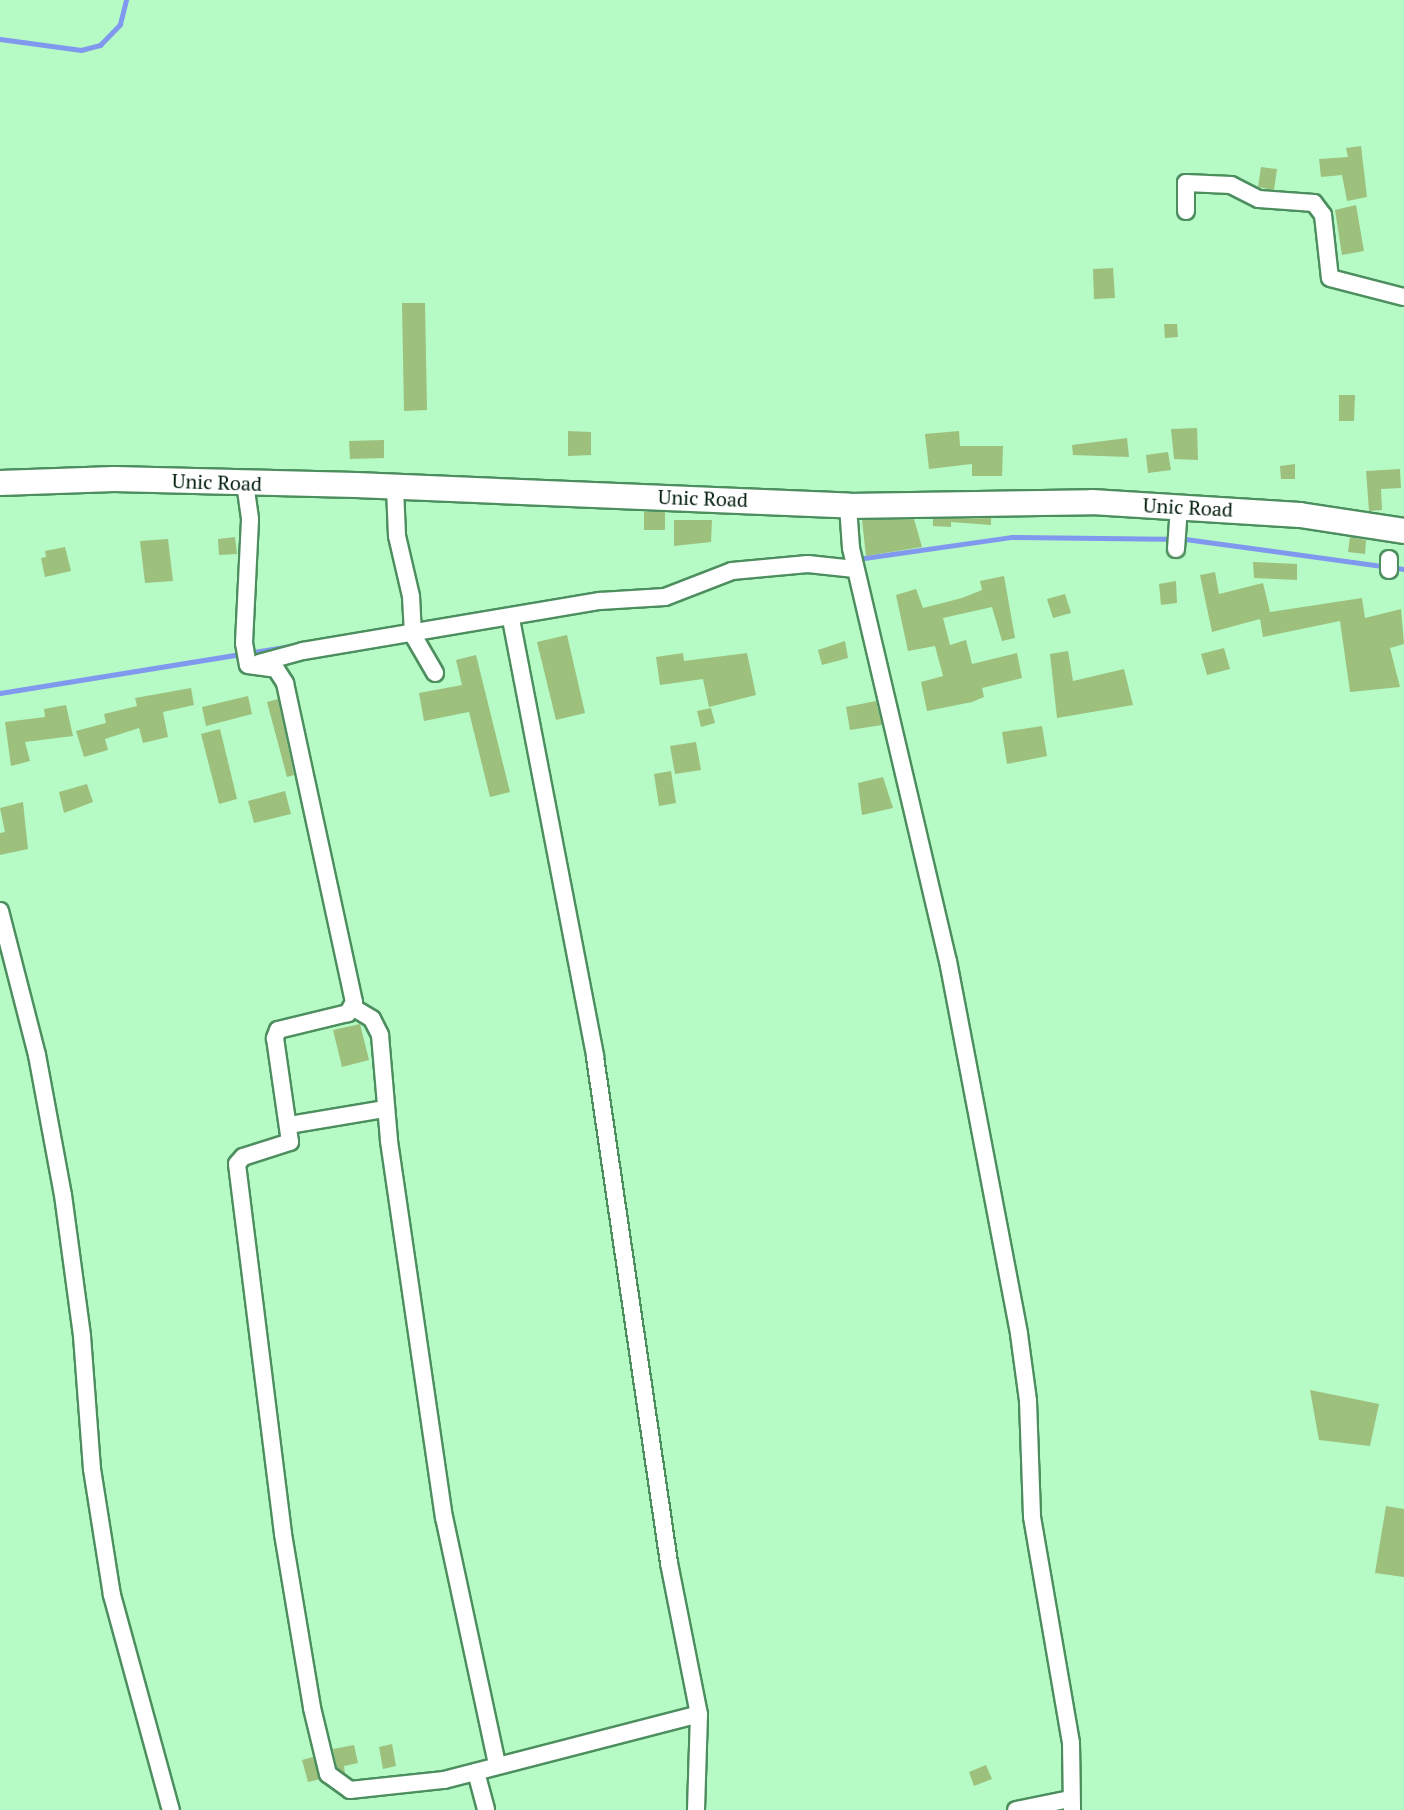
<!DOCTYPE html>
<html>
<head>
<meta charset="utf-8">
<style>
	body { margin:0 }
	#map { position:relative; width:1404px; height:1810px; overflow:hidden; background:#b6fac6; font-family:"PT Serif",serif }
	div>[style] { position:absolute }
	.stream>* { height:5px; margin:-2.5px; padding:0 2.5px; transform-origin:2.5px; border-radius:2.5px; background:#8198ef }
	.building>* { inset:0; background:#9dc07d }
	.roads { filter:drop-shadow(2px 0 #4d8e5f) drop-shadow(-2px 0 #4d8e5f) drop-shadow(0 2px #4d8e5f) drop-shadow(0 -2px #4d8e5f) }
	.street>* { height:16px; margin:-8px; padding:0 8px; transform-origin:8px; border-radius:8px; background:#fff }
	.secondary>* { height:24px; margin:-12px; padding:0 12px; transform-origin:12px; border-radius:12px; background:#fff }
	span { translate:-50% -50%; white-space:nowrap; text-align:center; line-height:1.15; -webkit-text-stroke:5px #fff; paint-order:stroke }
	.street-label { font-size:20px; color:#031e0c }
</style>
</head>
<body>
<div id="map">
	<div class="stream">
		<div style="left:0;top:39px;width:82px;rotate:7.7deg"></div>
		<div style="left:81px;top:50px;width:20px;rotate:-15deg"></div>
		<div style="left:100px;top:45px;width:29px;rotate:-46deg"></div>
		<div style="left:120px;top:24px;width:25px;rotate:-76deg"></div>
		<div style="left:857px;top:559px;width:157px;rotate:-8.1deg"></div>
		<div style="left:1012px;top:537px;width:173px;rotate:0.7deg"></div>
		<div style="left:1185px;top:539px;width:221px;rotate:7.8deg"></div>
		<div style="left:0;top:693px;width:305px;rotate:-9.2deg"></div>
	</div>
	<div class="building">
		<div style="clip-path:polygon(1361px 146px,1367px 197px,1347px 201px,1342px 175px,1321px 177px,1319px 159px,1348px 157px,1346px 148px)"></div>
		<div style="clip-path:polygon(1261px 167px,1277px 169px,1274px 190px,1258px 187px)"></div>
		<div style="clip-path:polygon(1356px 205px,1364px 251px,1342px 255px,1335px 210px)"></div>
		<div style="clip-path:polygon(1113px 268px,1115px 298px,1094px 299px,1093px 269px)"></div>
		<div style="clip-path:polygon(402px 303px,425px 303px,427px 410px,404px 411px)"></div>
		<div style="clip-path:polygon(1164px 324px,1177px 324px,1178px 337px,1165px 338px)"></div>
		<div style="clip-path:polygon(1339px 395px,1355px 395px,1354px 421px,1339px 421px)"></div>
		<div style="clip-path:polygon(1197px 428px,1198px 460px,1174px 459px,1171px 429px)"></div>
		<div style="clip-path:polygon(568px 431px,591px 432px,591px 455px,568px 456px)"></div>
		<div style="clip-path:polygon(959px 431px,960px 446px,1003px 446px,1002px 476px,972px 476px,972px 464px,929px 469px,925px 434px)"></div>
		<div style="clip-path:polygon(1127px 438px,1129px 457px,1073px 455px,1072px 445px)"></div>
		<div style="clip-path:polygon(384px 440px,384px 458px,350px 459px,349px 441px)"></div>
		<div style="clip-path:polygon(1168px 452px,1171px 470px,1148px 473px,1146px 455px)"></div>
		<div style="clip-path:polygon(1295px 464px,1295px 479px,1281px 479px,1280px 466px)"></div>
		<div style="clip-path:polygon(1400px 469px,1401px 488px,1381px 489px,1382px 510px,1369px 511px,1366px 471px)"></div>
		<div style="clip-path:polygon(644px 512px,665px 512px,665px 530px,644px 530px)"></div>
		<div style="clip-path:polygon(991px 518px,991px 525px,951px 522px,951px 527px,933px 526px,933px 519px)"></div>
		<div style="clip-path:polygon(914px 519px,922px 547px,866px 556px,862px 520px)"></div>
		<div style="clip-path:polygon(674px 520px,712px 520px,711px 542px,674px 546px)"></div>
		<div style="clip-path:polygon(235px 537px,237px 554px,219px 555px,218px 539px)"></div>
		<div style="clip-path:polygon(1350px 537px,1366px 540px,1365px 554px,1348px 552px)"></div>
		<div style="clip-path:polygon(168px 539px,173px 581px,145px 583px,140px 541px)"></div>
		<div style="clip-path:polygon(65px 547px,71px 571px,45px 577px,41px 558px,46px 557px,45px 551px)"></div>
		<div style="clip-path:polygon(1253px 562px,1297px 564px,1297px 580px,1254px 578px)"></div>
		<div style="clip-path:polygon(1215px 572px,1219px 594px,1263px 583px,1270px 612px,1362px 598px,1365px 618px,1401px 609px,1404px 644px,1390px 648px,1400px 687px,1350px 692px,1340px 621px,1263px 637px,1260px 619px,1212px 632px,1200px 575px)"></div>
		<div style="clip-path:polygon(1004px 576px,1015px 638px,1002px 641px,992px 607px,943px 618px,950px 645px,966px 640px,972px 664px,1017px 653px,1022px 678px,982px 688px,984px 697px,972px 702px,927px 711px,921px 682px,943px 676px,935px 646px,908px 651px,896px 595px,916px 589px,923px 608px,962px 598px,982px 590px,980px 581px)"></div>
		<div style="clip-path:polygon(1176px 581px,1177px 603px,1161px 605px,1159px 584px)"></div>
		<div style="clip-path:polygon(1065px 594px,1071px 613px,1053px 618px,1047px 599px)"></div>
		<div style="clip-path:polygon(567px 635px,585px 713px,556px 720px,537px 642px)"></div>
		<div style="clip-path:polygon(845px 641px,848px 658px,822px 665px,818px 650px)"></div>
		<div style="clip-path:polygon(1224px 648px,1230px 669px,1207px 675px,1201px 654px)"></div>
		<div style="clip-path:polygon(1068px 651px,1073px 681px,1124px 669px,1133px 705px,1057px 718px,1050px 654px)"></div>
		<div style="clip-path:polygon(683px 653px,684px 661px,747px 653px,756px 695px,709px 707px,703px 679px,660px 685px,656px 657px)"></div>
		<div style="clip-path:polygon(476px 655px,510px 792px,490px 797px,469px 712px,424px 721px,419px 693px,462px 685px,456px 660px)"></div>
		<div style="clip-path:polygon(191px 688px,194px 705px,163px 712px,168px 737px,143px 743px,139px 728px,105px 739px,108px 750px,84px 757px,76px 731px,106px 723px,104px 714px,137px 706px,135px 698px)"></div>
		<div style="clip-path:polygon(248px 696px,252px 714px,206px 726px,202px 707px)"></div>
		<div style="clip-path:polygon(278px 699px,294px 775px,287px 777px,267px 702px)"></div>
		<div style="clip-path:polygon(876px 701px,882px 725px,850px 730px,846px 707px)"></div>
		<div style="clip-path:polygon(66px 705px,73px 736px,25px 742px,30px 761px,11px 766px,5px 722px,45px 717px,44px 709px)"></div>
		<div style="clip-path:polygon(711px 708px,715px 723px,701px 727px,697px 711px)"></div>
		<div style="clip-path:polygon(1042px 726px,1047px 756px,1007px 764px,1002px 732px)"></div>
		<div style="clip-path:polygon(220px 729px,237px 799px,219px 804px,201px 734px)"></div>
		<div style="clip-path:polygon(696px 742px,701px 770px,675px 774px,670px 746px)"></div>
		<div style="clip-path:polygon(671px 771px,676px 803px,659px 806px,654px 774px)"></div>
		<div style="clip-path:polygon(883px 777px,893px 808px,862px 815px,858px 783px)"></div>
		<div style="clip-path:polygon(87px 784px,93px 802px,64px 813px,59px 792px)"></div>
		<div style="clip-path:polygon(285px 791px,291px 814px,254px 823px,248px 801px)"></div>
		<div style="clip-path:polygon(23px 802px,28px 849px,0 855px,0 833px,5px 832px,0 808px)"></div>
		<div style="clip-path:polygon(360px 1024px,369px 1060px,342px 1067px,333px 1030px)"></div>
		<div style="clip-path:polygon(1310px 1390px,1379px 1404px,1370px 1446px,1319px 1440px)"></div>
		<div style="clip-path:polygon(1386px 1506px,1404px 1509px,1404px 1577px,1375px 1573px)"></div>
		<div style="clip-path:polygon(392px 1744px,396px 1766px,383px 1769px,379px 1747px)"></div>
		<div style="clip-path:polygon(354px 1745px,358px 1763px,344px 1766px,345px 1773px,337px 1768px,333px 1749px)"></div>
		<div style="clip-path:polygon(313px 1757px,320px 1779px,308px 1782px,302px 1760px)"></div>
		<div style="clip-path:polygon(986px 1765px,992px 1779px,974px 1786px,969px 1772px)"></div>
	</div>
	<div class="roads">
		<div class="street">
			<div style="left:1186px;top:211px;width:28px;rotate:-90deg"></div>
			<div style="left:1186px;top:183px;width:45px;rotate:2.5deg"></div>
			<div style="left:1231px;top:185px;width:31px;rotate:27deg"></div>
			<div style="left:1259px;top:199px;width:55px;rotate:4.2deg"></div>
			<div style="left:1314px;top:203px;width:15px;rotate:53deg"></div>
			<div style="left:1323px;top:215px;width:63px;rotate:83.7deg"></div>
			<div style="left:1330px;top:278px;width:76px;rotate:14.4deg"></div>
			<div style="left:245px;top:483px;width:37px;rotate:82deg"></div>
			<div style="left:250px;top:520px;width:123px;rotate:92.8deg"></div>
			<div style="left:244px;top:643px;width:22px;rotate:80deg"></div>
			<div style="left:248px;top:665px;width:28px;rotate:8deg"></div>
			<div style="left:276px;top:669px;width:17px;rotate:57deg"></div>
			<div style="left:285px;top:683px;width:326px;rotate:77.8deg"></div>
			<div style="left:354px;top:1002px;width:13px;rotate:119deg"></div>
			<div style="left:348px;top:1013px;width:72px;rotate:166.3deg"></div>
			<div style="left:278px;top:1030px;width:9px;rotate:111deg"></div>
			<div style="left:275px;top:1038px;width:105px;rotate:81.8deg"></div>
			<div style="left:290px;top:1142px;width:49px;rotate:162.3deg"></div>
			<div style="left:243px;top:1157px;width:9px;rotate:131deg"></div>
			<div style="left:237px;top:1164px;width:373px;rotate:82.9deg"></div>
			<div style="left:283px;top:1534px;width:176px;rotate:80.5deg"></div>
			<div style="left:312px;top:1708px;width:68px;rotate:76.4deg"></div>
			<div style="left:328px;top:1774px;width:27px;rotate:36deg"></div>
			<div style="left:350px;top:1790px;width:95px;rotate:-6.1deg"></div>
			<div style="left:444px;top:1780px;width:263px;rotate:-14.5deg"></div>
			<div style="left:395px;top:488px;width:48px;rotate:87.6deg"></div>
			<div style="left:397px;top:536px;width:62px;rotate:76.9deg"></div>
			<div style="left:411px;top:596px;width:39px;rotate:87deg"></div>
			<div style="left:413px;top:635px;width:44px;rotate:59.9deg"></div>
			<div style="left:848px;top:506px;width:42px;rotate:85.9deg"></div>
			<div style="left:851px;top:548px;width:424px;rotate:76.8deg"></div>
			<div style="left:948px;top:961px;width:380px;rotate:79.2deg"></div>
			<div style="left:1019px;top:1334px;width:68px;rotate:82.3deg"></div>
			<div style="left:1028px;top:1401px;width:116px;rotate:88deg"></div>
			<div style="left:1032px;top:1517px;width:229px;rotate:80.2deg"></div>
			<div style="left:1071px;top:1743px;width:67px;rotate:89.1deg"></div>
			<div style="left:1176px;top:549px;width:42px;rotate:-85.9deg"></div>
			<div style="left:1389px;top:570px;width:11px;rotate:-90deg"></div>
			<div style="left:511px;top:619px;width:446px;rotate:79.1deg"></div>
			<div style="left:595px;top:1057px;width:511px;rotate:81.68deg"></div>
			<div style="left:669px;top:1563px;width:154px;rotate:78.8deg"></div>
			<div style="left:699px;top:1714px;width:96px;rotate:91.8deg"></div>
			<div style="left:259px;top:663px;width:46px;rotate:-15.3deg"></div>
			<div style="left:303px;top:651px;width:301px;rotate:-9.6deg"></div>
			<div style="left:600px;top:601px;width:65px;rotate:-3.5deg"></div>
			<div style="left:665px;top:597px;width:72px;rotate:-21.2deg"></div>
			<div style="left:732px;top:571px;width:76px;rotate:-5.3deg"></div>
			<div style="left:808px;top:564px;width:47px;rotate:6.1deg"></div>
			<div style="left:0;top:911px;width:149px;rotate:75.6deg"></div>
			<div style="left:37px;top:1055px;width:142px;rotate:79.5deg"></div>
			<div style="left:63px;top:1195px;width:142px;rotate:82.3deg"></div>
			<div style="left:82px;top:1336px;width:133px;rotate:85.7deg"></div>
			<div style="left:92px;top:1469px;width:128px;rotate:81deg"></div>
			<div style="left:112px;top:1595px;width:223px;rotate:74.7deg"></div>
			<div style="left:354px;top:1008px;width:21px;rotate:31deg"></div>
			<div style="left:372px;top:1019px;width:18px;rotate:63deg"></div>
			<div style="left:380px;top:1035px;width:106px;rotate:85.1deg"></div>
			<div style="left:389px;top:1141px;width:380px;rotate:81.7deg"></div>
			<div style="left:444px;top:1517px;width:253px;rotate:77.9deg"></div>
			<div style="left:289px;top:1125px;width:97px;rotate:-9.5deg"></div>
			<div style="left:476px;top:1772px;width:39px;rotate:75deg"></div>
			<div style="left:1016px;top:1810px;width:55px;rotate:-11.5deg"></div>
		</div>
		<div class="secondary">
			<div style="left:0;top:483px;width:114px;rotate:-2deg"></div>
			<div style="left:114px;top:479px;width:242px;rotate:1.4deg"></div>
			<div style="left:356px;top:485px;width:492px;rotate:2.4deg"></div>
			<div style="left:848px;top:506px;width:244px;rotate:-0.9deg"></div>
			<div style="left:1092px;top:502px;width:208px;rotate:3.6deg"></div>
			<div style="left:1300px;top:515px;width:105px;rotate:8.7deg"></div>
		</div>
	</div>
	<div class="street-label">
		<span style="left:217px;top:482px;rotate:2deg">Unic Road</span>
		<span style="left:703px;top:498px;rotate:2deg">Unic Road</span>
		<span style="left:1188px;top:507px;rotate:3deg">Unic Road</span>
	</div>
</div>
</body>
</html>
